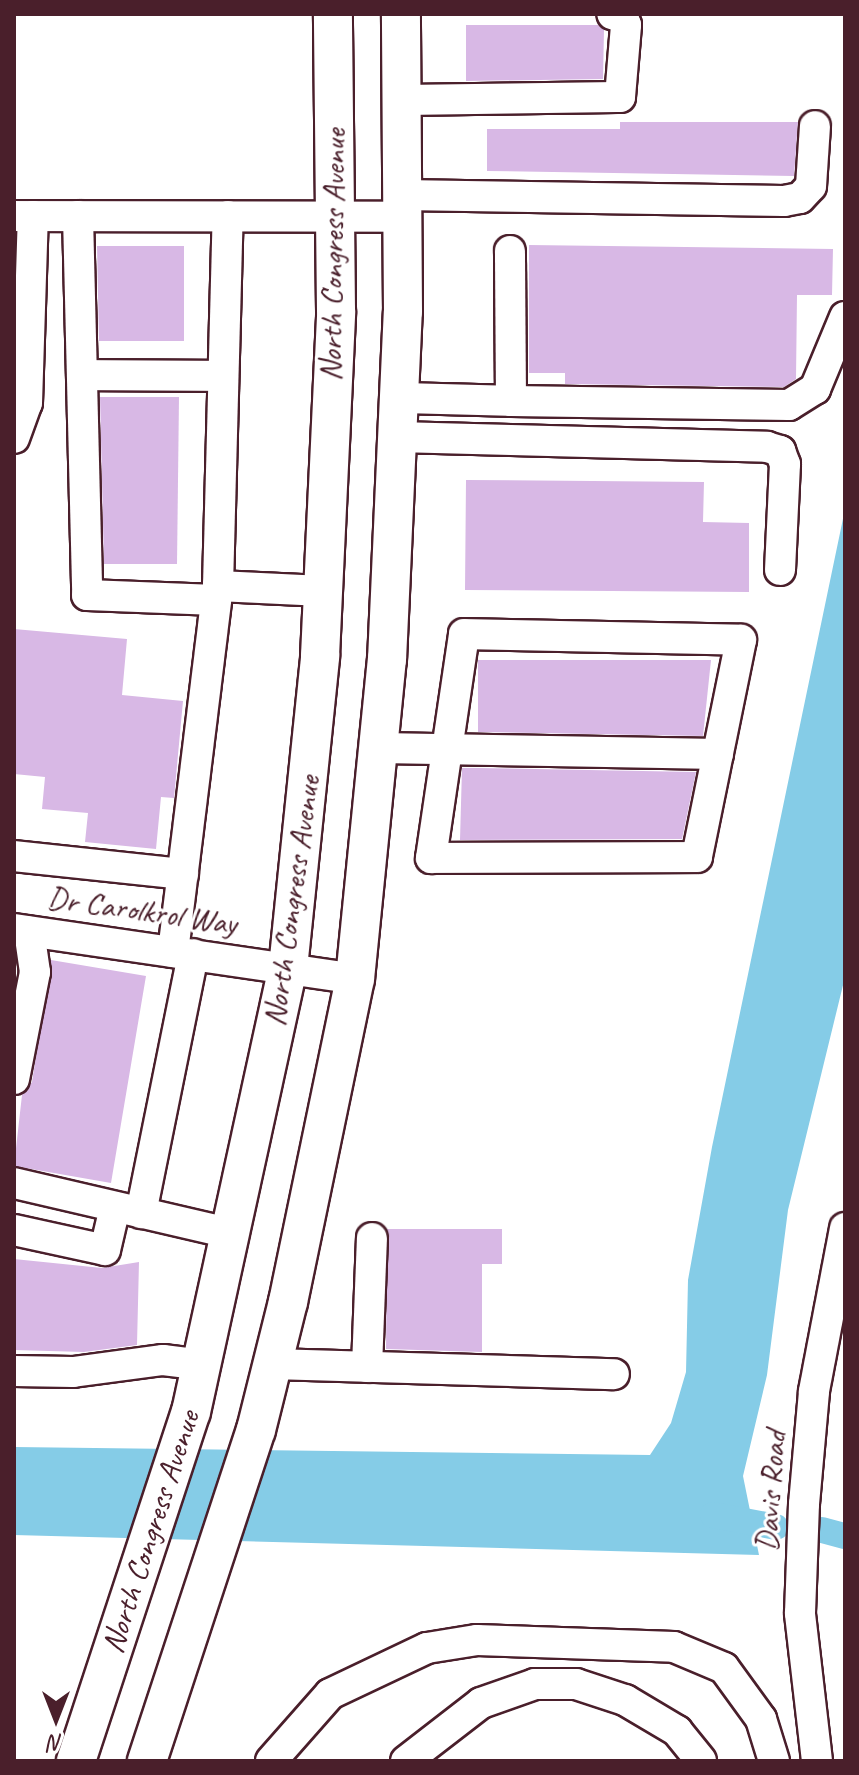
<!DOCTYPE html>
<html>
<head>
<meta charset="utf-8">
<style>
	body { margin:0 }
	#map { position:relative; width:859px; height:1775px; overflow:hidden; background:#fff; font-family:Caveat,sans-serif }
	div>[style] { position:absolute }
	.water>* { inset:0; background:#85cce7 }
	.canal>* { height:26px; margin:-13px; padding:0 13px; transform-origin:13px; border-radius:13px; background:#85cce7 }
	.building>* { inset:0; background:#d8b8e5 }
	.roads { filter:drop-shadow(2px 0 #4a1f2b) drop-shadow(-2px 0 #4a1f2b) drop-shadow(0 2px #4a1f2b) drop-shadow(0 -2px #4a1f2b) }
	.minor>* { height:30px; margin:-15px; padding:0 15px; transform-origin:15px; border-radius:15px; background:#fff }
	.major>* { height:38px; margin:-19px; padding:0 19px; transform-origin:19px; border-radius:19px; background:#fff }
	span { translate:-50% -50%; white-space:nowrap; text-align:center; line-height:1.15; -webkit-text-stroke:6px #fff; paint-order:stroke }
	.street-label { font-size:32px; color:#4a1f2b }
	.frame { position:absolute; inset:0; border:16px solid #4a1f2b; pointer-events:none }
	.north { position:absolute; left:16px; top:1679px; width:80px; height:80px; -webkit-text-stroke:6px #fff; paint-order:stroke; rotate:180deg; font-size:22px; font-weight:700; line-height:32px; text-align:center; color:#4a1f2b }
	.north::after { content:''; display:block; margin:auto; width:28px; height:36px; background:#4a1f2b; clip-path:polygon(50% 0,100% 100%,50% 72%,0 100%) }
</style>
</head>
<body>
<div id="map">
	<div class="water">
		<div style="clip-path:polygon(845px 509px,845px 977px,788px 1210px,767px 1375px,743px 1476px,759px 1555px,14px 1535px,14px 1447px,650px 1455px,671px 1423px,686px 1372px,688px 1280px,712px 1147px)"></div>
	</div>
	<div class="canal">
		<div style="left:713px;top:1515px;width:64px;rotate:10.8deg"></div>
		<div style="left:822px;top:1530px;width:24px;rotate:15deg"></div>
	</div>
	<div class="building">
		<div style="clip-path:polygon(466px 25px,598px 25px,604px 30px,603px 79px,466px 81px)"></div>
		<div style="clip-path:polygon(620px 122px,798px 122px,794px 176px,487px 171px,487px 129px,620px 129px)"></div>
		<div style="clip-path:polygon(529px 245px,833px 249px,832px 295px,797px 295px,796px 379px,784px 387px,565px 384px,565px 373px,529px 373px)"></div>
		<div style="clip-path:polygon(97px 246px,184px 246px,184px 341px,99px 341px)"></div>
		<div style="clip-path:polygon(100px 397px,179px 397px,177px 564px,104px 564px)"></div>
		<div style="clip-path:polygon(466px 480px,704px 482px,703px 522px,749px 523px,749px 592px,465px 590px)"></div>
		<div style="clip-path:polygon(14px 629px,127px 639px,122px 695px,183px 701px,174px 798px,161px 797px,156px 849px,85px 842px,88px 813px,42px 809px,45px 777px,14px 774px)"></div>
		<div style="clip-path:polygon(478px 660px,711px 660px,703px 736px,478px 732px)"></div>
		<div style="clip-path:polygon(462px 768px,478px 768px,696px 772px,682px 839px,460px 840px)"></div>
		<div style="clip-path:polygon(51px 960px,146px 976px,111px 1183px,14px 1166px,22px 1095px,32px 1082px)"></div>
		<div style="clip-path:polygon(387px 1229px,502px 1229px,502px 1264px,482px 1264px,482px 1352px,386px 1349px)"></div>
		<div style="clip-path:polygon(14px 1259px,102px 1268px,139px 1262px,137px 1345px,84px 1352px,14px 1350px)"></div>
	</div>
	<div class="roads">
		<div class="minor">
			<div style="left:401px;top:100px;width:219px;rotate:-0.8deg"></div>
			<div style="left:620px;top:97px;width:72px;rotate:-85.2deg"></div>
			<div style="left:626px;top:25px;width:9px;rotate:-111deg"></div>
			<div style="left:623px;top:17px;width:11px;rotate:-165deg"></div>
			<div style="left:402px;top:195px;width:382px;rotate:0.9deg"></div>
			<div style="left:784px;top:201px;width:16px;rotate:-11deg"></div>
			<div style="left:800px;top:198px;width:16px;rotate:-47deg"></div>
			<div style="left:811px;top:186px;width:60px;rotate:-86.2deg"></div>
			<div style="left:14px;top:216px;width:389px;rotate:0.1deg"></div>
			<div style="left:78px;top:216px;width:379px;rotate:88.6deg"></div>
			<div style="left:87px;top:595px;width:129px;rotate:2.2deg"></div>
			<div style="left:83px;top:375px;width:140px;rotate:0.4deg"></div>
			<div style="left:399px;top:398px;width:112px;rotate:1.5deg"></div>
			<div style="left:511px;top:401px;width:150px;rotate:-90.4deg"></div>
			<div style="left:511px;top:401px;width:278px;rotate:0.8deg"></div>
			<div style="left:789px;top:405px;width:31px;rotate:-32deg"></div>
			<div style="left:815px;top:389px;width:78px;rotate:-67.4deg"></div>
			<div style="left:397px;top:437px;width:370px;rotate:1.5deg"></div>
			<div style="left:767px;top:447px;width:14px;rotate:17deg"></div>
			<div style="left:780px;top:451px;width:14px;rotate:69deg"></div>
			<div style="left:785px;top:464px;width:106px;rotate:92.7deg"></div>
			<div style="left:14px;top:438px;width:37px;rotate:-70deg"></div>
			<div style="left:27px;top:403px;width:187px;rotate:-88.2deg"></div>
			<div style="left:218px;top:586px;width:105px;rotate:2.7deg"></div>
			<div style="left:464px;top:634px;width:277px;rotate:1.2deg"></div>
			<div style="left:741px;top:640px;width:221px;rotate:101.5deg"></div>
			<div style="left:697px;top:857px;width:266px;rotate:179.8deg"></div>
			<div style="left:431px;top:858px;width:226px;rotate:-81.6deg"></div>
			<div style="left:381px;top:748px;width:337px;rotate:1deg"></div>
			<div style="left:14px;top:856px;width:170px;rotate:6.1deg"></div>
			<div style="left:14px;top:929px;width:345px;rotate:8.3deg"></div>
			<div style="left:173px;top:952px;width:369px;rotate:-83deg"></div>
			<div style="left:218px;top:586px;width:370px;rotate:-88.5deg"></div>
			<div style="left:14px;top:1079px;width:109px;rotate:-78.9deg"></div>
			<div style="left:35px;top:972px;width:41px;rotate:-98.3deg"></div>
			<div style="left:14px;top:1183px;width:225px;rotate:13.1deg"></div>
			<div style="left:141px;top:1213px;width:264px;rotate:-78.6deg"></div>
			<div style="left:14px;top:1230px;width:93px;rotate:12.4deg"></div>
			<div style="left:105px;top:1250px;width:44px;rotate:-76.9deg"></div>
			<div style="left:272px;top:1364px;width:342px;rotate:1.7deg"></div>
			<div style="left:367px;top:1367px;width:129px;rotate:-87.8deg"></div>
			<div style="left:14px;top:1371px;width:59px;rotate:1deg"></div>
			<div style="left:73px;top:1372px;width:91px;rotate:-7.6deg"></div>
			<div style="left:163px;top:1360px;width:40px;rotate:7.1deg"></div>
			<div style="left:271px;top:1761px;width:89px;rotate:-48.6deg"></div>
			<div style="left:330px;top:1694px;width:107px;rotate:-25.4deg"></div>
			<div style="left:427px;top:1648px;width:51px;rotate:-9.1deg"></div>
			<div style="left:477px;top:1640px;width:197px;rotate:2deg"></div>
			<div style="left:674px;top:1647px;width:54px;rotate:22.8deg"></div>
			<div style="left:724px;top:1668px;width:63px;rotate:54deg"></div>
			<div style="left:761px;top:1719px;width:44px;rotate:72.8deg"></div>
			<div style="left:406px;top:1761px;width:95px;rotate:-37.7deg"></div>
			<div style="left:481px;top:1703px;width:57px;rotate:-19.4deg"></div>
			<div style="left:535px;top:1684px;width:41px"></div>
			<div style="left:576px;top:1684px;width:52px;rotate:18.1deg"></div>
			<div style="left:625px;top:1700px;width:61px;rotate:30.8deg"></div>
			<div style="left:677px;top:1731px;width:38px;rotate:51deg"></div>
			<div style="left:817px;top:1761px;width:149px;rotate:-96.6deg"></div>
			<div style="left:800px;top:1613px;width:109px;rotate:-87.9deg"></div>
			<div style="left:804px;top:1504px;width:113px;rotate:-84.9deg"></div>
			<div style="left:814px;top:1391px;width:166px;rotate:-79.2deg"></div>
		</div>
		<div class="major">
			<div style="left:76px;top:1761px;width:367px;rotate:-71.8deg"></div>
			<div style="left:191px;top:1412px;width:454px;rotate:-77.7deg"></div>
			<div style="left:288px;top:968px;width:314px;rotate:-84.1deg"></div>
			<div style="left:320px;top:656px;width:345px;rotate:-87.3deg"></div>
			<div style="left:336px;top:311px;width:297px;rotate:-90.6deg"></div>
			<div style="left:147px;top:1761px;width:348px;rotate:-71.8deg"></div>
			<div style="left:256px;top:1430px;width:132px;rotate:-76deg"></div>
			<div style="left:288px;top:1302px;width:330px;rotate:-78.3deg"></div>
			<div style="left:355px;top:979px;width:321px;rotate:-84.3deg"></div>
			<div style="left:387px;top:660px;width:348px;rotate:-87.4deg"></div>
			<div style="left:403px;top:312px;width:298px;rotate:-90.4deg"></div>
		</div>
	</div>
	<div class="street-label">
		<span style="left:333px;top:255px;rotate:-89deg">North Congress Avenue</span>
		<span style="left:292px;top:901px;rotate:-82deg">North Congress Avenue</span>
		<span style="left:142px;top:911px;rotate:8deg">Dr Carolkrol Way</span>
		<span style="left:771px;top:1491px;rotate:-86deg">Davis Road</span>
		<span style="left:151px;top:1532px;rotate:-72deg">North Congress Avenue</span>
	</div>
	<div class="frame"></div>
	<div class="north">N</div>
</div>
</body>
</html>
